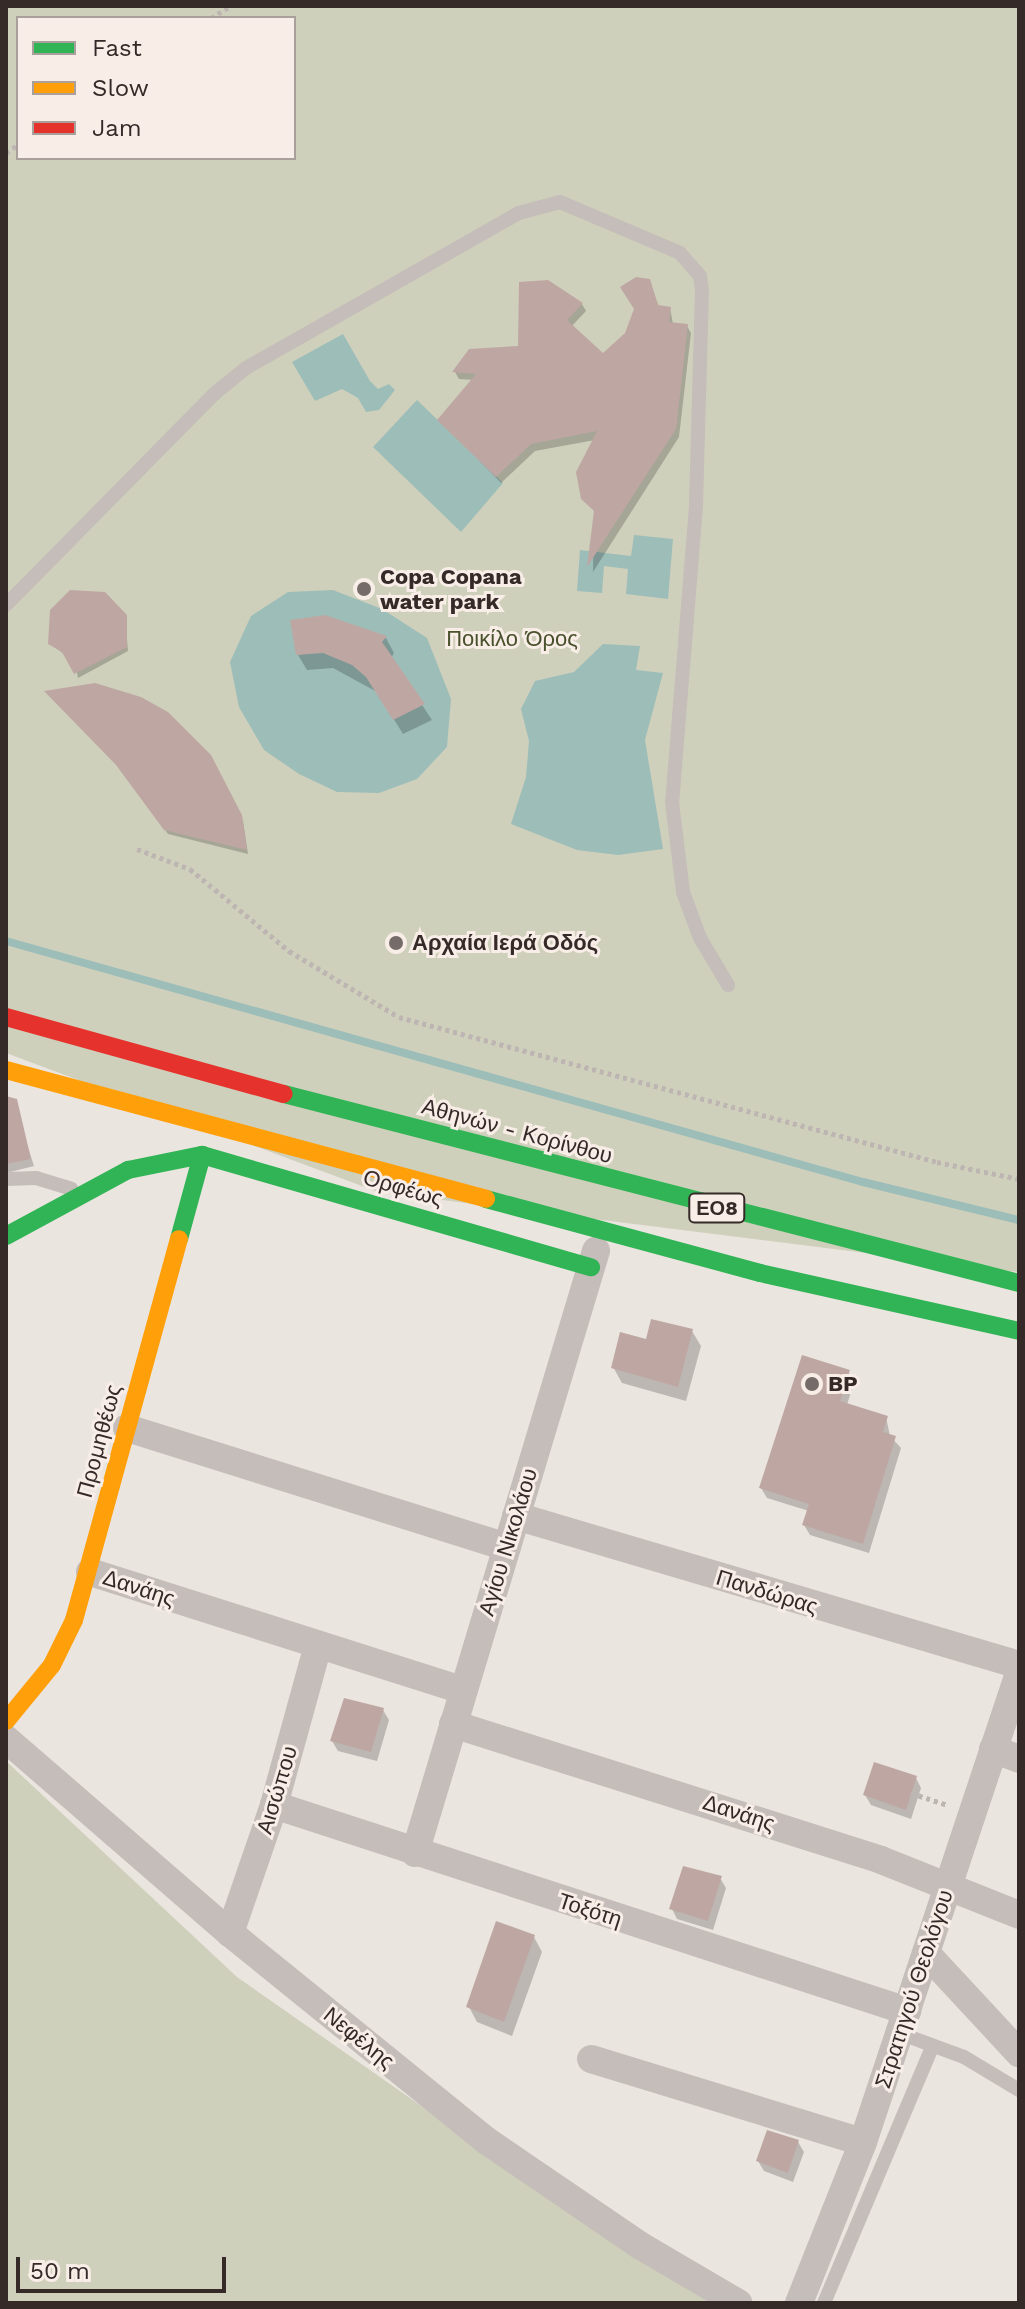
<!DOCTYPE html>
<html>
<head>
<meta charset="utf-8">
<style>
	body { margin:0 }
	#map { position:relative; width:1025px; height:2309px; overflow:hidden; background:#ebe5e0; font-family:"Work Sans",sans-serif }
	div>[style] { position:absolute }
	.green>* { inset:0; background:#cfd0bb }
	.water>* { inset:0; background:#9dbdb9 }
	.shadow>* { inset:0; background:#0003 }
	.stream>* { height:8px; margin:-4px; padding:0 4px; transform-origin:4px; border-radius:4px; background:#9dbdb9 }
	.building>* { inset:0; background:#bea7a2 }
	.path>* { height:5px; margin-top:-2.5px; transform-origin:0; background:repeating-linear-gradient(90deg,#bdb5b2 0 4px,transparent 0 8px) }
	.lane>* { height:14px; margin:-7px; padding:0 7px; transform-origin:7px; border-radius:7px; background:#c5bdb9 }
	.street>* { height:28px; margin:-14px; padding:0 14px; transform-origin:14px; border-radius:14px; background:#c5bdb9 }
	.fast>* { height:18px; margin:-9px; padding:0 9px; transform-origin:9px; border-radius:9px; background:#30b455 }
	.slow>* { height:18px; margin:-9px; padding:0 9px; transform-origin:9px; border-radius:9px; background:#ff9f0a }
	.jam>* { height:18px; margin:-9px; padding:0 9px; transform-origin:9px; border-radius:9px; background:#e5322d }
	.dots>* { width:22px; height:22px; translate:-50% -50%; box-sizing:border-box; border:4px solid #f8eee7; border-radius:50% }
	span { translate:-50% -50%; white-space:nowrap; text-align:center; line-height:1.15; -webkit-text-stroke:6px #f8eee7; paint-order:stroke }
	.shield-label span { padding:2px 6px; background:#f8eee7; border:2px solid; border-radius:6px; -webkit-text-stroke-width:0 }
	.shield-label { font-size:20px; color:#352a28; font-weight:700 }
	.poi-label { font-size:22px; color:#352a28; font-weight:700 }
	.left { translate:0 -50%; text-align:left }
	.park-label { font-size:22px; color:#49522d }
	.street-label { font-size:22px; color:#352a28 }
	.frame { position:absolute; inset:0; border:8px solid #352a28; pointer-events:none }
	.legend { position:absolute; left:16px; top:16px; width:280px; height:144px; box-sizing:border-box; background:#f8eee7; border:2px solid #aaa09b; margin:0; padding:10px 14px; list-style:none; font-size:24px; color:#352a28 }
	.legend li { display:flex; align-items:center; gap:16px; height:40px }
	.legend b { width:40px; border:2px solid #aaa09b }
	.scale { position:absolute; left:16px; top:2257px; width:210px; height:36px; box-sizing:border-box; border:4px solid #352a28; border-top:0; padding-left:10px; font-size:24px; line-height:28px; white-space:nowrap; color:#352a28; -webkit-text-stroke:6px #f8eee7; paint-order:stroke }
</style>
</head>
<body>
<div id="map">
	<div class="green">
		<div style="clip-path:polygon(evenodd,6px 6px,1019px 6px,1019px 1272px,378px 1192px,6px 1053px,6px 6px,18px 18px,294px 18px,294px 158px,18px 158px,18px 18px)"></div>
		<div style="clip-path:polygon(6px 1761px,237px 1977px,633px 2254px,722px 2303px,6px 2303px)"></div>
	</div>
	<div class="water">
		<div style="clip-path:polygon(343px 334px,370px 381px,378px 389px,389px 384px,395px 390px,379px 410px,366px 412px,358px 398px,342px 389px,315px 401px,292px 362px)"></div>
		<div style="clip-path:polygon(417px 400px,503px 483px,461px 532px,373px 447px)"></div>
		<div style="clip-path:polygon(634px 535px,673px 539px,668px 599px,626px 594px,628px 569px,604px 566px,602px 593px,577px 591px,580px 550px,631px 556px)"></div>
		<div style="clip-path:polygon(333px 590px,382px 609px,427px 638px,451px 699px,447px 747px,417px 779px,379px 793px,337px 792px,299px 774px,264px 750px,239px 707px,230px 662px,251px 616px,288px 592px)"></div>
		<div style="clip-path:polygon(603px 644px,640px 646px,636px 670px,663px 673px,645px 740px,663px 849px,618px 855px,577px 850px,511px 824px,526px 777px,529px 741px,521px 709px,535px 681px,574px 672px)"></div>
	</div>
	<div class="shadow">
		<div style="clip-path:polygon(649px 281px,659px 307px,670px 308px,673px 324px,687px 326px,691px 333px,679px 437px,593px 572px,595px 440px,535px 451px,501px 483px,440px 420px,474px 380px,459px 379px,455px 372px,520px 348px,582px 304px,586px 311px,571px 327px,603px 356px,627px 334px)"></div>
		<div style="clip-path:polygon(125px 616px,128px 651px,78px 678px,75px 663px,50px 643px)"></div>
		<div style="clip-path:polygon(386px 638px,394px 653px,391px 658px,432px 720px,403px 734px,377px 692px,333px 668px,307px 670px,298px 655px)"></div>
		<div style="clip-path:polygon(210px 756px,243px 821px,248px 854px,168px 834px,121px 770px)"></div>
		<div style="clip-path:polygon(22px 1129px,34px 1166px,6px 1173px,6px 1132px)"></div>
		<div style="clip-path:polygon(692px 1331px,701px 1346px,686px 1401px,622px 1383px,613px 1367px)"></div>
		<div style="clip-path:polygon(848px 1372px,854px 1382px,847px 1405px,886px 1417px,890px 1436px,901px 1448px,869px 1553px,810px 1535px,804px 1525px,809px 1511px,767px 1498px,761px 1488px)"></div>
		<div style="clip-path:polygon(383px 1710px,389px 1720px,377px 1761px,338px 1751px,332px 1741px)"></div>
		<div style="clip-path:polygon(916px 1778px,921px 1788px,911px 1819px,871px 1805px,865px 1795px)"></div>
		<div style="clip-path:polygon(720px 1878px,726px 1888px,713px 1930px,677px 1919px,672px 1909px)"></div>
		<div style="clip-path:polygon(534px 1937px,542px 1952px,512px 2036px,477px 2022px,469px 2007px)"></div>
		<div style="clip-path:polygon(798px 2142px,804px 2152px,793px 2182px,764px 2171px,758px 2161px)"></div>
	</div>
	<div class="stream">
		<div style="left:6px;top:941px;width:890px;rotate:15.71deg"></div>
		<div style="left:863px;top:1182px;width:161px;rotate:13.7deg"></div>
	</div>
	<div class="building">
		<div style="clip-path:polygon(636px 277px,650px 279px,658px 305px,671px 307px,669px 322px,688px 324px,676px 429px,587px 567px,594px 511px,581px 499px,576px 472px,597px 431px,531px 444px,496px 477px,437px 420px,476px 374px,452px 372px,469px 349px,518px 346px,519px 282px,548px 280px,583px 303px,567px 320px,603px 353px,625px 333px,634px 309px,620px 287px)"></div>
		<div style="clip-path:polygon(70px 590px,105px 592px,127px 615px,127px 647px,74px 674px,62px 652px,48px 644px,50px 610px)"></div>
		<div style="clip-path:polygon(325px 615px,387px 636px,382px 642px,425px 704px,393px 720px,366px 677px,352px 665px,323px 653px,296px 655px,290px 620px)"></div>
		<div style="clip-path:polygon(95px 683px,141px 697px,168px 712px,211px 755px,242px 815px,247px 850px,164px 830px,116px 765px,44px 691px)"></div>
		<div style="clip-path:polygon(6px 1096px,17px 1099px,31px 1159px,6px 1164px)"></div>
		<div style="clip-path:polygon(651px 1319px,693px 1329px,678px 1387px,611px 1368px,620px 1332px,646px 1339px)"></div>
		<div style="clip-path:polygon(802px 1355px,850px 1370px,840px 1401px,888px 1416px,883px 1432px,896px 1436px,863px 1544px,802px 1525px,809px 1504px,759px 1488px)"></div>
		<div style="clip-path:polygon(344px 1698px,384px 1708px,371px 1752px,330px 1741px)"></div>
		<div style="clip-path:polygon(874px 1762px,917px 1776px,906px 1810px,863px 1795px)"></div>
		<div style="clip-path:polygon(683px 1866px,722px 1876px,708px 1921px,669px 1909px)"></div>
		<div style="clip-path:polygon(496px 1921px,535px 1935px,504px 2022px,466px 2007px)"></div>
		<div style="clip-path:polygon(767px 2130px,799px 2140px,788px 2173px,756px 2161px)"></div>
	</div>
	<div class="path">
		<div style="left:211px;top:18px;width:22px;rotate:-32deg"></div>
		<div style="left:6px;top:153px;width:14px;rotate:-34deg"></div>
		<div style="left:137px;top:849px;width:57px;rotate:20.7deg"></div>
		<div style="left:190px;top:869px;width:129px;rotate:39.6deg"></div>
		<div style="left:289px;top:951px;width:128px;rotate:31deg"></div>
		<div style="left:399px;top:1017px;width:557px;rotate:15.08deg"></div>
		<div style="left:937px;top:1162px;width:84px;rotate:11.7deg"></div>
		<div style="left:911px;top:1793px;width:39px;rotate:18deg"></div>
	</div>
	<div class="lane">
		<div style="left:6px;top:605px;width:296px;rotate:-45.4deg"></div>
		<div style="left:214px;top:394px;width:41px;rotate:-39.1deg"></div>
		<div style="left:246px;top:368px;width:314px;rotate:-29.6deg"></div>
		<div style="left:519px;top:213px;width:42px;rotate:-15deg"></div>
		<div style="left:560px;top:202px;width:130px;rotate:23deg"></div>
		<div style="left:680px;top:253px;width:30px;rotate:49deg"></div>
		<div style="left:700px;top:276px;width:14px;rotate:82deg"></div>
		<div style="left:702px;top:290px;width:216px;rotate:91.6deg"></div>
		<div style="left:696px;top:506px;width:297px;rotate:94.6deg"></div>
		<div style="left:672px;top:802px;width:91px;rotate:83deg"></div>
		<div style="left:683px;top:892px;width:49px;rotate:69.7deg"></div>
		<div style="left:700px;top:938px;width:55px;rotate:59.2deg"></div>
		<div style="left:6px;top:1179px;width:30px;rotate:-2deg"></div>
		<div style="left:36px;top:1178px;width:37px;rotate:17deg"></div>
		<div style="left:899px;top:2033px;width:69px;rotate:20.3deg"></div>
		<div style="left:964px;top:2057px;width:64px;rotate:31deg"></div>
		<div style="left:824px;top:2303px;width:278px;rotate:-67.1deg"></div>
	</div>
	<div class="street">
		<div style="left:127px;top:1428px;width:398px;rotate:17.4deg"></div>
		<div style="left:516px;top:1516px;width:525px;rotate:16.5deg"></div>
		<div style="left:90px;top:1572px;width:391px;rotate:17.6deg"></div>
		<div style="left:453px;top:1724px;width:449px;rotate:17.6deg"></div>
		<div style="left:881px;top:1860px;width:149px;rotate:21.7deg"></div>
		<div style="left:6px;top:1739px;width:296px;rotate:40.9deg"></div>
		<div style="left:230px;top:1933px;width:331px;rotate:39deg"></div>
		<div style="left:487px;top:2141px;width:186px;rotate:34.3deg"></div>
		<div style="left:641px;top:2246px;width:113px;rotate:30.4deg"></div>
		<div style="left:993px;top:1749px;width:28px;rotate:21deg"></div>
		<div style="left:274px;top:1805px;width:666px;rotate:18.03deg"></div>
		<div style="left:415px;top:1853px;width:629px;rotate:-73.27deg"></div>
		<div style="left:230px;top:1933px;width:135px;rotate:-71deg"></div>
		<div style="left:274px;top:1805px;width:166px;rotate:-74.6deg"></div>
		<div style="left:926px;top:1953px;width:137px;rotate:47.1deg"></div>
		<div style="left:591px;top:2059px;width:284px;rotate:17deg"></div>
		<div style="left:799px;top:2303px;width:173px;rotate:-68.3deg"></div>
		<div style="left:863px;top:2142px;width:495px;rotate:-71.6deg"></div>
	</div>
	<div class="fast">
		<div style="left:284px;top:1094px;width:759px;rotate:14.42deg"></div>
		<div style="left:486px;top:1199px;width:284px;rotate:15.1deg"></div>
		<div style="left:760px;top:1273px;width:265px;rotate:12.6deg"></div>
		<div style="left:6px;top:1236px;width:139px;rotate:-28.4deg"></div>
		<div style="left:128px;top:1170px;width:76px;rotate:-11.5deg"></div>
		<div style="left:179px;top:1239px;width:87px;rotate:-74.7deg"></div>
		<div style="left:202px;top:1155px;width:405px;rotate:16.1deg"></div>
	</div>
	<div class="slow">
		<div style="left:6px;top:1070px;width:497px;rotate:15deg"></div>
		<div style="left:6px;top:1721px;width:72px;rotate:-50.6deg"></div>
		<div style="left:52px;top:1665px;width:50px;rotate:-63.9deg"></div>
		<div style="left:74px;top:1620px;width:395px;rotate:-74.6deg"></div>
	</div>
	<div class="jam">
		<div style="left:6px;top:1017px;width:288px;rotate:15.5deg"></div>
	</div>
	<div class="dots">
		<div style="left:364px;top:589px;background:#756b68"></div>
		<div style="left:396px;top:943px;background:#756b68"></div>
		<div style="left:812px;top:1384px;background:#756b68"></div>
	</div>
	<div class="shield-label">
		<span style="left:717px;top:1208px">ΕΟ8</span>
	</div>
	<div class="poi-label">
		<span class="left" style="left:380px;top:589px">Copa Copana<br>water park</span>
		<span class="left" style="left:412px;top:943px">Αρχαία Ιερά Οδός</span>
		<span class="left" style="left:828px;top:1384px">BP</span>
	</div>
	<div class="park-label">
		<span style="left:512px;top:639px">Ποικίλο Όρος</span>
	</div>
	<div class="street-label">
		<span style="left:517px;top:1131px;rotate:15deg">Αθηνών - Κορίνθου</span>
		<span style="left:403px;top:1188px;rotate:16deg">Ορφέως</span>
		<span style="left:99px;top:1441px;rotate:-75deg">Προμηθέως</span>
		<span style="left:508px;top:1542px;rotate:-73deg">Αγίου Νικολάου</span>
		<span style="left:139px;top:1588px;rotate:18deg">Δανάης</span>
		<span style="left:767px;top:1592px;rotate:17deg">Πανδώρας</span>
		<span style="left:277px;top:1790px;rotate:-73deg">Αισώπου</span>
		<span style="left:739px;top:1813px;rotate:18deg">Δανάης</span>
		<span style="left:590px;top:1910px;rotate:18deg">Τοξότη</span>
		<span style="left:914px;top:1989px;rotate:-72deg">Στρατηγού Θεολόγου</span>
		<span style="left:359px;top:2038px;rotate:39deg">Νεφέλης</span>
	</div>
	<div class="frame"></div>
	<ul class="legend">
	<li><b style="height:10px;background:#30b455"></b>Fast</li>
	<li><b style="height:10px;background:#ff9f0a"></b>Slow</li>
	<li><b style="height:10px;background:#e5322d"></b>Jam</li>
	</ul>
	<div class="scale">50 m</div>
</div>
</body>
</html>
